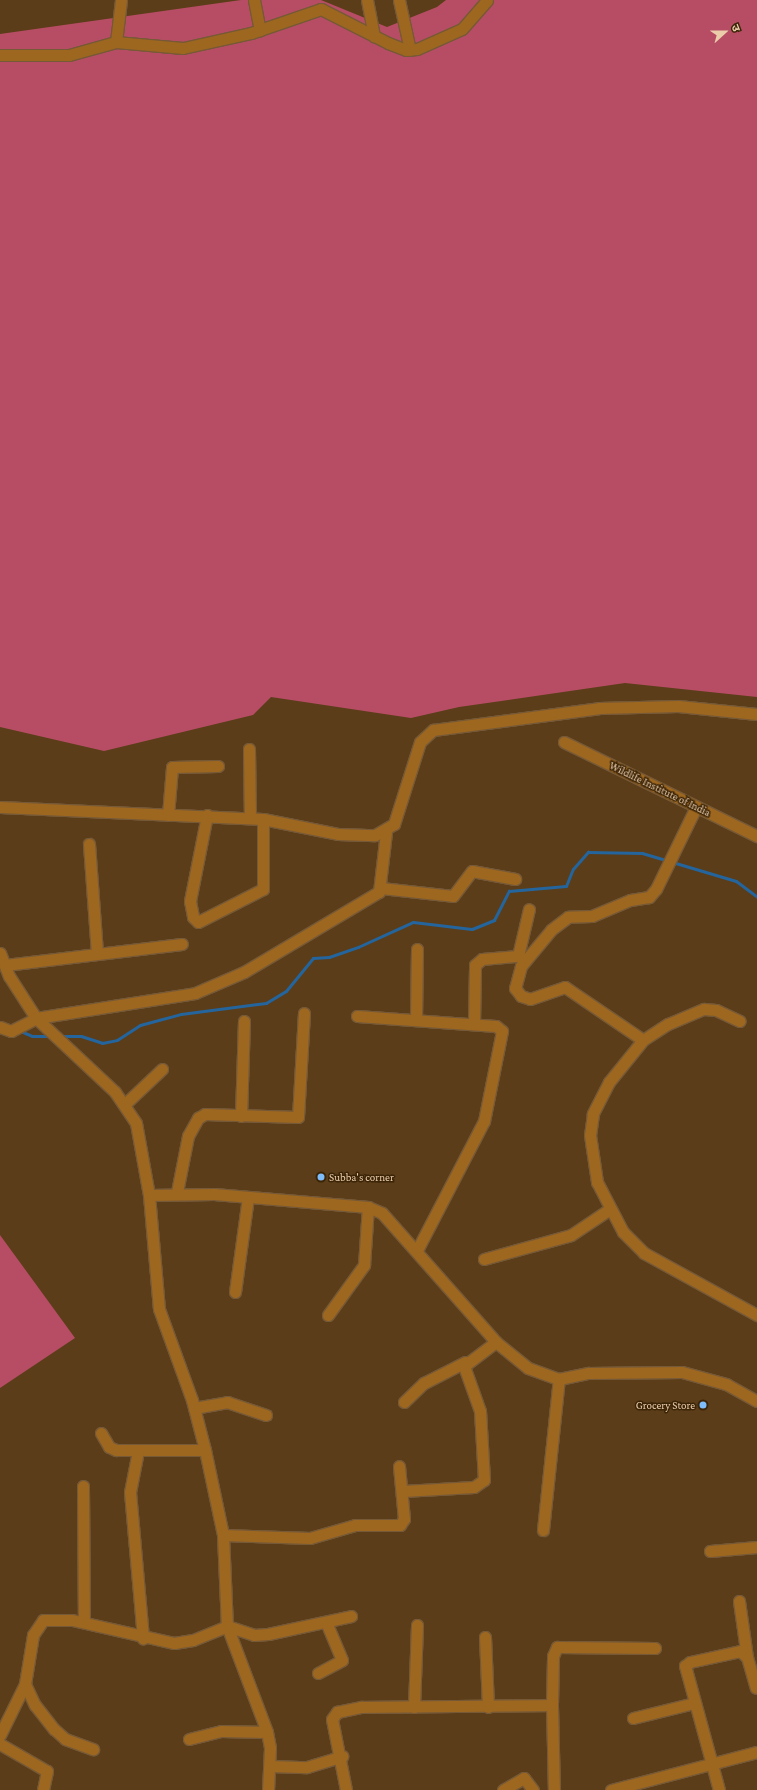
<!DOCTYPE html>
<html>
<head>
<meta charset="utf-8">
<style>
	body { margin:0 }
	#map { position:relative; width:757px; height:1790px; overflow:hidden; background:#5b3d19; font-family:"Crimson Pro","Noto Sans Devanagari",serif }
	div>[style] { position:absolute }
	.forest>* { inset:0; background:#b74d65 }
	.stream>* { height:3px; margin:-1.5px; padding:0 1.5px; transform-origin:1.5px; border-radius:1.5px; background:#24659d }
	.roads { filter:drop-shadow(1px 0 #765937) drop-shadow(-1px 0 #765937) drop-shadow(0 1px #765937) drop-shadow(0 -1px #765937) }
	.minor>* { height:11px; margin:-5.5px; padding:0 5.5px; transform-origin:5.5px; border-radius:5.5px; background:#9e671f }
	.dots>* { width:11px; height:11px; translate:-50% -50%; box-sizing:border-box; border:2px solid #3c2507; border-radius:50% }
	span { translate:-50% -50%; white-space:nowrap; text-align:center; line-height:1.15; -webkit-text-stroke:3px #3c2507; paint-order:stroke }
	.street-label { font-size:11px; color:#ebcdac }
	.poi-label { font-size:11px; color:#ebcdac }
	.left { translate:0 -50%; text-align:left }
	.right { translate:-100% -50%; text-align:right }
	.north { position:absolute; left:705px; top:12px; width:40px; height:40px; -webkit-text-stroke:3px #3c2507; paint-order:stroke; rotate:69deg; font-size:11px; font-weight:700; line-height:16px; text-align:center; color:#ebcdac }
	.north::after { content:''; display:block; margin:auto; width:14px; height:18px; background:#ebcdac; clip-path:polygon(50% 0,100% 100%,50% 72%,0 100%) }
</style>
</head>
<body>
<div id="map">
	<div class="forest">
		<div style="clip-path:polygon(241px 0,321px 0,387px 27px,437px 7px,446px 0,757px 0,757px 697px,625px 683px,459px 707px,411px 718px,271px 697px,253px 715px,104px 751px,0 727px,0 34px)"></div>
		<div style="clip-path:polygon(0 1235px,75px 1338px,0 1388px)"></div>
	</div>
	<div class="stream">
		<div style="left:18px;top:1030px;width:15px;rotate:23deg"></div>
		<div style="left:32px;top:1036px;width:18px"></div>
		<div style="left:59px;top:1036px;width:22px"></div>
		<div style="left:81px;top:1036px;width:22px;rotate:18deg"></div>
		<div style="left:102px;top:1043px;width:15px;rotate:-11deg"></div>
		<div style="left:117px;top:1040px;width:27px;rotate:-33deg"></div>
		<div style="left:140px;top:1025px;width:42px;rotate:-15deg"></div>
		<div style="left:181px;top:1014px;width:86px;rotate:-7.4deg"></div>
		<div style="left:266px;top:1003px;width:23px;rotate:-31deg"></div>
		<div style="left:286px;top:991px;width:43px;rotate:-50.7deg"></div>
		<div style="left:313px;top:958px;width:16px;rotate:-4deg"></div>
		<div style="left:329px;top:957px;width:31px;rotate:-19deg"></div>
		<div style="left:358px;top:947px;width:60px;rotate:-24.4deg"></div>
		<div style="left:413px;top:922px;width:59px;rotate:6.8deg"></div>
		<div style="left:472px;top:929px;width:24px;rotate:-22deg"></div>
		<div style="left:494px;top:920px;width:33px;rotate:-63deg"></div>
		<div style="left:509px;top:891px;width:57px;rotate:-5deg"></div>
		<div style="left:566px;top:886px;width:18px;rotate:-68deg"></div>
		<div style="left:573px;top:869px;width:23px;rotate:-49deg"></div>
		<div style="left:588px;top:852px;width:54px;rotate:1.1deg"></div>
		<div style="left:642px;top:853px;width:98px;rotate:16.6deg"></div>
		<div style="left:736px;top:881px;width:26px;rotate:37deg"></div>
	</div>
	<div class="roads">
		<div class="minor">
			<div style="left:254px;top:0;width:31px;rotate:79deg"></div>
			<div style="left:367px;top:0;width:37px;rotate:79deg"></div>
			<div style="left:399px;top:0;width:51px;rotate:77.6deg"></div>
			<div style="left:116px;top:42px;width:42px;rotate:-83.2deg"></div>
			<div style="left:0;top:55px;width:69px"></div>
			<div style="left:69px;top:55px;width:49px;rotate:-15.5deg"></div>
			<div style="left:116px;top:42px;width:67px;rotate:5.1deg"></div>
			<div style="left:183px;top:48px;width:70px;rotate:-12.4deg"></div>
			<div style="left:251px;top:33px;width:74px;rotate:-18.9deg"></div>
			<div style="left:321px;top:9px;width:75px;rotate:26.9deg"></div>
			<div style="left:388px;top:43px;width:19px;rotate:21deg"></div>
			<div style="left:406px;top:50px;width:11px;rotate:-5deg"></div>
			<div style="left:417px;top:49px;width:49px;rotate:-24deg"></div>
			<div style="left:462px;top:29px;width:38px;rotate:-49deg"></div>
			<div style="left:564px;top:742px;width:215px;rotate:26deg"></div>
			<div style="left:249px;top:749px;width:69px;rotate:89.2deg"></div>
			<div style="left:0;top:807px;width:263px;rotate:2.6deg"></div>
			<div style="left:263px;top:819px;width:76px;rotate:11.3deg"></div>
			<div style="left:338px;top:834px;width:37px;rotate:2deg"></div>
			<div style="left:375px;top:835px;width:22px;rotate:-30deg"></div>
			<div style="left:394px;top:824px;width:86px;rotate:-72.4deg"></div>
			<div style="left:420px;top:742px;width:18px;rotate:-43deg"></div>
			<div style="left:433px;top:730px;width:167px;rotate:-7.5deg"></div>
			<div style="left:599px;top:708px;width:79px;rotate:-1.5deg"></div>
			<div style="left:678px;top:706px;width:79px;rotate:5.8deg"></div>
			<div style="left:696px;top:807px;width:91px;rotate:116deg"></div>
			<div style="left:656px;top:889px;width:11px;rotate:131deg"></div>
			<div style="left:649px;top:897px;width:19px;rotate:171deg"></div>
			<div style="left:630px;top:900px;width:41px;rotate:157.2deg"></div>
			<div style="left:592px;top:916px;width:24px;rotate:178deg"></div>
			<div style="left:568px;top:917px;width:21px;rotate:143deg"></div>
			<div style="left:551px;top:930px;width:47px;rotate:129.8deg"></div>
			<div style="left:521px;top:966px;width:23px;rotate:105deg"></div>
			<div style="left:515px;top:988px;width:10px;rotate:53deg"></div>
			<div style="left:521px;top:996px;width:9px;rotate:18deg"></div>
			<div style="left:530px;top:999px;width:37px;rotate:-19deg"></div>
			<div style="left:565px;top:987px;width:94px;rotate:34.2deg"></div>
			<div style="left:643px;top:1040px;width:54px;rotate:129deg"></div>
			<div style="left:609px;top:1082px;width:36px;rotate:117deg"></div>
			<div style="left:593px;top:1114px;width:21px;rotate:98deg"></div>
			<div style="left:590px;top:1135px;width:48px;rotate:81.5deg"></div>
			<div style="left:597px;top:1182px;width:56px;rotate:62.5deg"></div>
			<div style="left:623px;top:1232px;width:30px;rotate:45deg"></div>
			<div style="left:644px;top:1253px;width:129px;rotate:28.8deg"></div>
			<div style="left:168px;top:815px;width:48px;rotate:-85.2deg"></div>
			<div style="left:172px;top:767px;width:46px;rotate:-1.2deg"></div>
			<div style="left:207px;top:815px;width:88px;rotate:101.2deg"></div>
			<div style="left:190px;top:901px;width:16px;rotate:79deg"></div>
			<div style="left:193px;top:917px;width:7px;rotate:45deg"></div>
			<div style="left:198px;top:922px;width:73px;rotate:-26.9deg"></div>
			<div style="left:263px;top:889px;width:70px;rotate:-90deg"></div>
			<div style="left:89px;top:844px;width:108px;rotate:85.8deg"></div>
			<div style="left:381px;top:888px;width:72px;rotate:6.3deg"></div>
			<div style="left:453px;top:896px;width:31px;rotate:-53deg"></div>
			<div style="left:472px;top:871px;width:44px;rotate:10.5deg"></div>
			<div style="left:0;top:953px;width:25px;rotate:69deg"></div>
			<div style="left:9px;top:976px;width:50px;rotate:57.3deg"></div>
			<div style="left:36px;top:1018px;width:108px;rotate:43.1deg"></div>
			<div style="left:115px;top:1092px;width:37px;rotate:56deg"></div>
			<div style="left:136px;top:1123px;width:73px;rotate:79.8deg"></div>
			<div style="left:149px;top:1195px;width:114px;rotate:85deg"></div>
			<div style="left:159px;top:1309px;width:97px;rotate:70.1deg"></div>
			<div style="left:192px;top:1400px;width:52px;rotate:75.4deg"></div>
			<div style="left:205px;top:1450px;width:87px;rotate:78deg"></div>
			<div style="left:223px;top:1535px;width:91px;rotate:87.5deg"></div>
			<div style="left:227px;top:1626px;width:113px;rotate:69.3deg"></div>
			<div style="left:267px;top:1732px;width:16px;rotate:79deg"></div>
			<div style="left:270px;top:1748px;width:42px;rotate:92.7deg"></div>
			<div style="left:5px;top:965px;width:178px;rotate:-6.8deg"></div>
			<div style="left:357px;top:1016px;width:139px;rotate:4.1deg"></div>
			<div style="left:496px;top:1026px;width:8px;rotate:40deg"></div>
			<div style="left:502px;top:1031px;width:92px;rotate:101.3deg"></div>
			<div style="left:484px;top:1121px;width:145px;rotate:117.4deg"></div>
			<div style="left:416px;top:1020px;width:71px;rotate:-89.2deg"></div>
			<div style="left:474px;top:1024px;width:59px;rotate:-89deg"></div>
			<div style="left:475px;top:965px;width:9px;rotate:-41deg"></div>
			<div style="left:482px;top:959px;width:36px;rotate:-5deg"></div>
			<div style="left:518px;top:956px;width:48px;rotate:-76.8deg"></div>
			<div style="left:0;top:1027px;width:12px;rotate:20deg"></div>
			<div style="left:11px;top:1031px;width:28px;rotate:-27deg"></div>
			<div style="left:36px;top:1018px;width:161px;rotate:-8.9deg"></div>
			<div style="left:195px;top:993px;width:53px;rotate:-23.2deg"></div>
			<div style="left:244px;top:972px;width:157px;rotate:-30.7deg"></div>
			<div style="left:379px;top:892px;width:60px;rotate:-83.3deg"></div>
			<div style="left:643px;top:1040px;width:30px;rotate:-33deg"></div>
			<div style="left:668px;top:1024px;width:39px;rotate:-23deg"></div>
			<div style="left:704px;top:1009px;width:12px;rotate:5deg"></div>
			<div style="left:716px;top:1010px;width:26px;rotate:25deg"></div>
			<div style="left:125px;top:1104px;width:51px;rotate:-43.4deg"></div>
			<div style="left:241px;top:1116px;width:95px;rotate:-88.2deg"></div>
			<div style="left:177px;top:1192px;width:57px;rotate:-78.9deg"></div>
			<div style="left:188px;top:1136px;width:21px;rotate:-61deg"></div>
			<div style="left:198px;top:1118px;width:8px;rotate:-30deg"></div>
			<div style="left:205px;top:1114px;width:93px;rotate:1.8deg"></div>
			<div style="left:298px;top:1117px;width:104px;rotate:-86.7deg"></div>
			<div style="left:149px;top:1195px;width:65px;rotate:-0.9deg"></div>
			<div style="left:214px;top:1194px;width:155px;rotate:4.8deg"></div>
			<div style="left:368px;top:1207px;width:15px;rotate:23deg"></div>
			<div style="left:382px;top:1213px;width:172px;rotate:48.5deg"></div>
			<div style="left:496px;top:1342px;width:41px;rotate:39.1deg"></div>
			<div style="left:528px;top:1368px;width:33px;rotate:20deg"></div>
			<div style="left:559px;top:1379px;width:30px;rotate:-12deg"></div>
			<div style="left:588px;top:1373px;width:94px;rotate:-0.6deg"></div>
			<div style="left:682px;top:1372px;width:46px;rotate:15.3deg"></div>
			<div style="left:726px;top:1384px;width:35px;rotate:29deg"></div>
			<div style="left:484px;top:1259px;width:90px;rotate:-15.4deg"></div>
			<div style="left:571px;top:1235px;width:47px;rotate:-33.7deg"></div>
			<div style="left:235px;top:1292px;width:96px;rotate:-82.2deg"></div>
			<div style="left:328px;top:1315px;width:62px;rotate:-54.2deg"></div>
			<div style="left:364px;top:1265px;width:58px;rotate:-86.1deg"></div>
			<div style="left:404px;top:1402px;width:28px;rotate:-44deg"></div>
			<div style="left:424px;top:1383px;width:46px;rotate:-27.1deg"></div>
			<div style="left:194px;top:1408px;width:34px;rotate:-10deg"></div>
			<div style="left:227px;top:1402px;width:41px;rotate:18.4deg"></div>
			<div style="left:101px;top:1433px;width:16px;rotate:60deg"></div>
			<div style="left:109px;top:1447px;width:8px;rotate:23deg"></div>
			<div style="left:116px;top:1450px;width:89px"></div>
			<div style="left:138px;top:1451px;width:42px;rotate:101deg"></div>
			<div style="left:130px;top:1492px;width:147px;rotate:84.9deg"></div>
			<div style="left:83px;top:1486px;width:136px;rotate:89.6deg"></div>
			<div style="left:403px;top:1491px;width:71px;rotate:-3.2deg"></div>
			<div style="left:474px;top:1487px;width:12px;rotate:-35deg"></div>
			<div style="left:484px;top:1480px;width:69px;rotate:-93.3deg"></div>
			<div style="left:480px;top:1411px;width:48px;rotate:-109.6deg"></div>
			<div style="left:464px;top:1366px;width:40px;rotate:-37deg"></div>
			<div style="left:543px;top:1530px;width:152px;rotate:-84deg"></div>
			<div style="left:223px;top:1535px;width:87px;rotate:2deg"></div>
			<div style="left:310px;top:1538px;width:47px;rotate:-16.1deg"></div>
			<div style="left:355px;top:1525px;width:45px"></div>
			<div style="left:400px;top:1525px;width:7px;rotate:-56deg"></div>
			<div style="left:404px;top:1519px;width:53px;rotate:-95.4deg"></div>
			<div style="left:710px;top:1551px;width:47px;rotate:-4.9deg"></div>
			<div style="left:739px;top:1601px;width:57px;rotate:81.9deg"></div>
			<div style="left:485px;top:1637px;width:70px;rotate:87.5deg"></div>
			<div style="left:318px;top:1673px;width:27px;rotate:-28deg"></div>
			<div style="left:342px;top:1660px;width:41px;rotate:-112.8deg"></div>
			<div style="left:25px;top:1684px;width:23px;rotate:65deg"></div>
			<div style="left:35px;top:1705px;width:31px;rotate:52deg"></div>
			<div style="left:54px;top:1729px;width:15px;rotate:42deg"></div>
			<div style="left:65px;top:1739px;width:30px;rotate:20deg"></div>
			<div style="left:552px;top:1705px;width:49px;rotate:-88.8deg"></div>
			<div style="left:553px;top:1656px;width:10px;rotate:-66deg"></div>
			<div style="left:557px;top:1647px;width:98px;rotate:0.6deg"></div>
			<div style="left:414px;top:1707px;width:82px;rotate:-87.9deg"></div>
			<div style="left:633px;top:1718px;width:63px;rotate:-13.8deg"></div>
			<div style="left:0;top:1735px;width:57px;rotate:-63.9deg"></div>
			<div style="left:25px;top:1684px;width:50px;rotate:-80.7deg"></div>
			<div style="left:33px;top:1635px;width:18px;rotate:-56deg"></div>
			<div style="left:43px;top:1620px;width:29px"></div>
			<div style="left:72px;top:1620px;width:105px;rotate:12.7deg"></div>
			<div style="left:174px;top:1643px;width:19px;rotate:-9deg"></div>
			<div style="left:193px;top:1640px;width:37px;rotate:-22deg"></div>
			<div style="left:227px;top:1626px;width:28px;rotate:18deg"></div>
			<div style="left:254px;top:1635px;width:14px;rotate:-4deg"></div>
			<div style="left:268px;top:1634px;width:85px;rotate:-12.2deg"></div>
			<div style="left:189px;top:1739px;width:33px;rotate:-14deg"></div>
			<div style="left:221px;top:1731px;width:46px;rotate:1.2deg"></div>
			<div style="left:0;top:1744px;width:54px;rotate:29.9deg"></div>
			<div style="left:47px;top:1771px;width:19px;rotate:102deg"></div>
			<div style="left:270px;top:1766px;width:37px;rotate:2deg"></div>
			<div style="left:307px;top:1767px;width:37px;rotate:-17deg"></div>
			<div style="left:346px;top:1790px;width:72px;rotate:-101.2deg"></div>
			<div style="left:332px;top:1719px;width:9px;rotate:-54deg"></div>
			<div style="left:337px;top:1712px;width:25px;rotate:-12deg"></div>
			<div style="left:361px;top:1707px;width:191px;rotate:-0.6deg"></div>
			<div style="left:552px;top:1705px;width:85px;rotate:88.7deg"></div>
			<div style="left:503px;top:1790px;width:24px;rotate:-30deg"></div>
			<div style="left:524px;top:1778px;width:15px;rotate:53deg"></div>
			<div style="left:611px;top:1790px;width:151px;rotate:-14.6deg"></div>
			<div style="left:719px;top:1790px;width:129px;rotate:-105.3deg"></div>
			<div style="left:685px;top:1666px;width:6px;rotate:-39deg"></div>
			<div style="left:690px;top:1662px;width:51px;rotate:-12.4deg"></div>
			<div style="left:740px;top:1651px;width:9px;rotate:41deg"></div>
			<div style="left:747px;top:1657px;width:32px;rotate:74deg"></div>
		</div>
	</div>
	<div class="dots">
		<div style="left:321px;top:1177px;background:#7fbdfa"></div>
		<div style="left:703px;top:1405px;background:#7fbdfa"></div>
	</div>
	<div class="street-label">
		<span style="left:660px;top:789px;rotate:26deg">Wildlife Institute of India</span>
	</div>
	<div class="poi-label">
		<span class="left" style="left:329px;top:1177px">Subba's corner</span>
		<span class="right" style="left:695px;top:1405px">Grocery Store</span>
	</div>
	<div class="north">उ</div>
</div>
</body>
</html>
